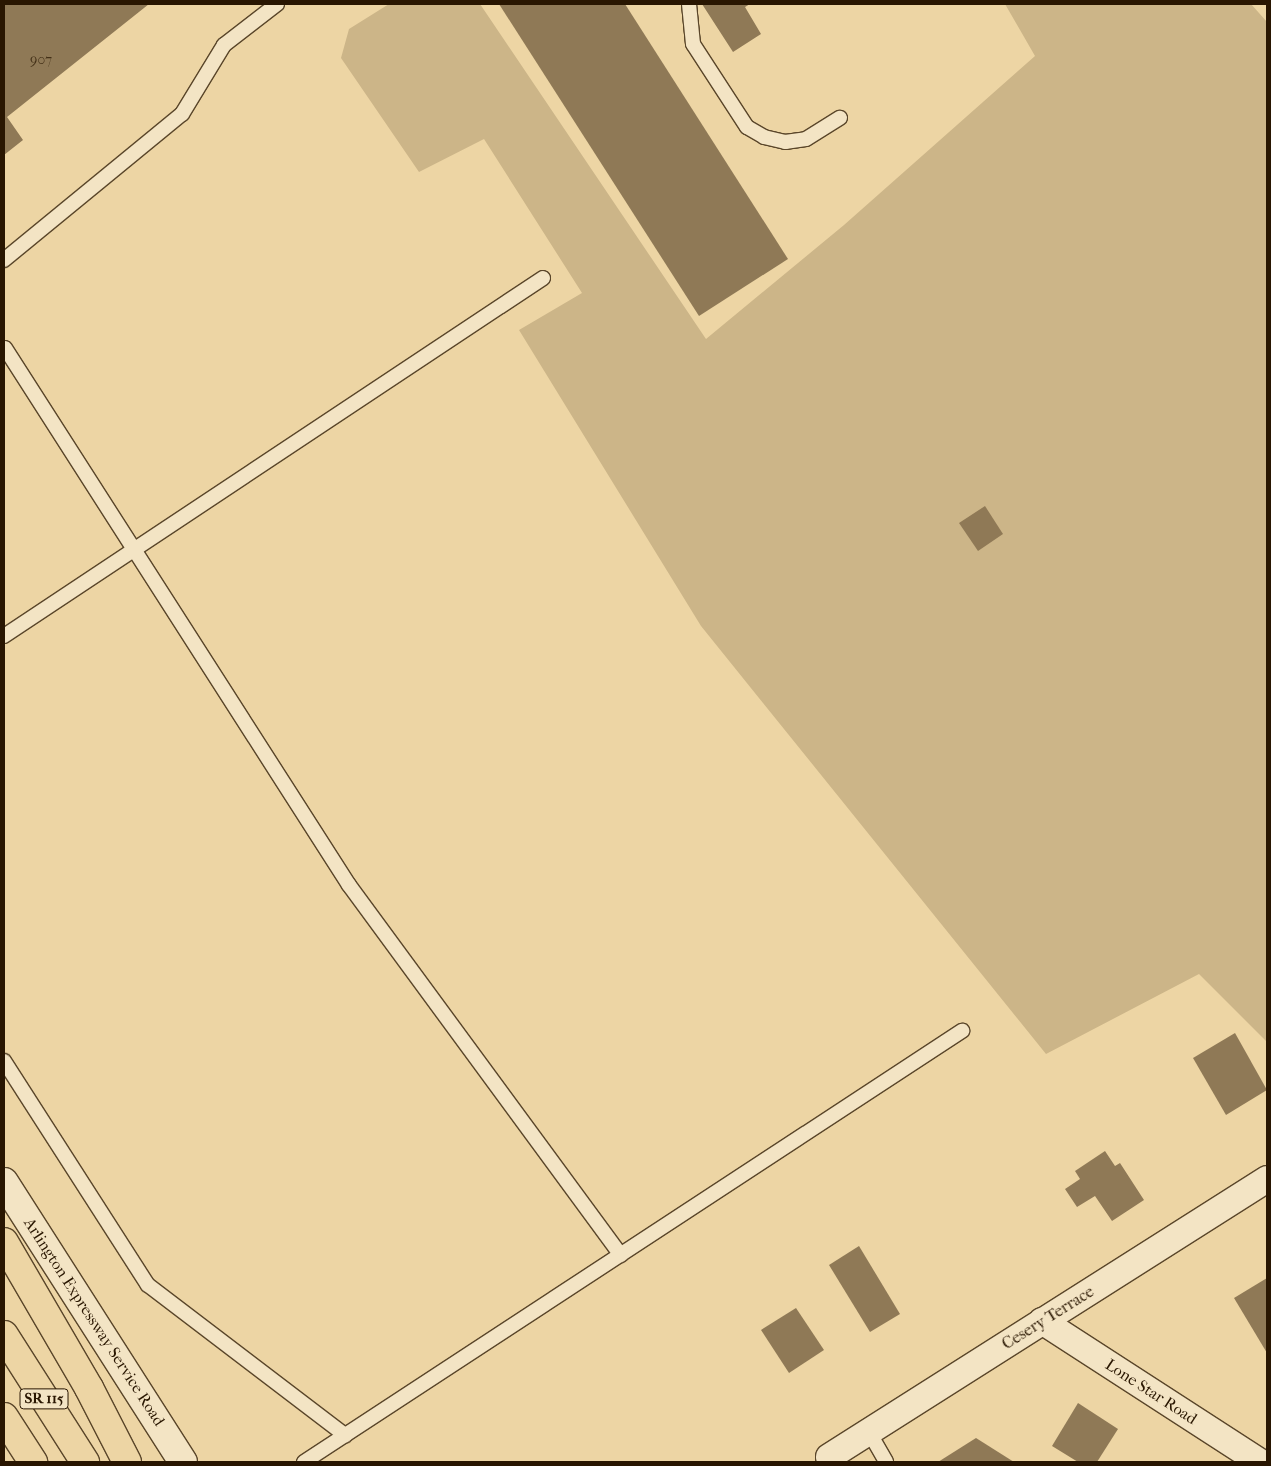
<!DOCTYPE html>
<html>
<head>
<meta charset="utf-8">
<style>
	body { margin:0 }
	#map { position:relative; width:1271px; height:1466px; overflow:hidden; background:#edd5a4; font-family:"IM FELL French Canon",serif }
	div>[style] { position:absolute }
	.green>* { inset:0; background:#ccb588 }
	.building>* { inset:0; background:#8f7956 }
	.roads { filter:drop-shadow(1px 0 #5a462a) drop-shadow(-1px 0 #5a462a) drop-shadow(0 1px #5a462a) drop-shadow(0 -1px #5a462a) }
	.lane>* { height:14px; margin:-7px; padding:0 7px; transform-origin:7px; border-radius:7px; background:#f3e4c4 }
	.street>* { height:26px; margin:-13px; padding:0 13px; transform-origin:13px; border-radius:13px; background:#f3e4c4 }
	.secondary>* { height:28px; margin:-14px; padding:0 14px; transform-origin:14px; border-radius:14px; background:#f3e4c4 }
	.highway>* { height:28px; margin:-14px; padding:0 14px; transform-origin:14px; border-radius:14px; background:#edd5a4 }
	span { translate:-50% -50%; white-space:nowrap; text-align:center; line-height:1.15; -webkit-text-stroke:4px #f3e4c4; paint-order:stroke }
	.number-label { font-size:14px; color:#422f16 }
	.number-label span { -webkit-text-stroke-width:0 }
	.shield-label span { padding:1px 4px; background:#f3e4c4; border:1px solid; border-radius:4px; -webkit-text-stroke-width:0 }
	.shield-label { font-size:15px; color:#291601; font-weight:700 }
	.street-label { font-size:16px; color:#291601 }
	.frame { position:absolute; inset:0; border:5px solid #291601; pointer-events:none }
</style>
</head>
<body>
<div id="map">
	<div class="green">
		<div style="clip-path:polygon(389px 4px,480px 4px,706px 339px,844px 225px,1035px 56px,1005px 4px,1251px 4px,1267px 22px,1267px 1042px,1199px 974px,1046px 1054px,701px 626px,519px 330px,582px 293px,484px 139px,419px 172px,341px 58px,349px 29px)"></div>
	</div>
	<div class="building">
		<div style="clip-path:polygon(4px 4px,149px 4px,7px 117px,23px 140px,4px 155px)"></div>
		<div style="clip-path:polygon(499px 4px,625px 4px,788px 259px,699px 316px)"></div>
		<div style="clip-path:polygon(702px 4px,750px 4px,745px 7px,761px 34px,733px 52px)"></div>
		<div style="clip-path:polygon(985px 506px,1003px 534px,978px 551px,959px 523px)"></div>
		<div style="clip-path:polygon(1235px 1033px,1267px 1090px,1226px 1115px,1193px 1058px)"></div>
		<div style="clip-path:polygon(1105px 1151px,1115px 1166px,1120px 1163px,1144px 1200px,1112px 1221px,1095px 1196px,1077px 1207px,1065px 1189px,1080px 1179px,1075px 1171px)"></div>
		<div style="clip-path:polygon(859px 1246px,900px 1314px,870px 1332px,829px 1265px)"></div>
		<div style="clip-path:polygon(1267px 1278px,1267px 1353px,1234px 1298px)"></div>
		<div style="clip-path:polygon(796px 1308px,824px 1350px,789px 1373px,761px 1330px)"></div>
		<div style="clip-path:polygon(1078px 1403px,1118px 1429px,1097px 1462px,1078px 1462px,1052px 1446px)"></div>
		<div style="clip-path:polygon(976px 1438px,1014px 1462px,938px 1462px)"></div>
	</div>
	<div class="roads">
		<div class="lane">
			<div style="left:689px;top:4px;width:40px;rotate:84.3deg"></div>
			<div style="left:693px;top:44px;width:99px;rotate:57deg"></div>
			<div style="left:747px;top:127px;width:20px;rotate:30deg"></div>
			<div style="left:764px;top:137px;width:22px;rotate:13deg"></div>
			<div style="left:785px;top:142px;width:21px;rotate:-8deg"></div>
			<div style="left:806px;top:139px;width:40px;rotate:-32deg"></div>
			<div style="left:4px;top:260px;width:230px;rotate:-39.4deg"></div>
			<div style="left:182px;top:114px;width:81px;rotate:-58.7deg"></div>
			<div style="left:224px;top:45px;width:67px;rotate:-37.7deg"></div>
			<div style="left:5px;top:348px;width:638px;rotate:57.36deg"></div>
			<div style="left:349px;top:885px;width:459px;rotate:53.7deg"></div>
			<div style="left:4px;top:636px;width:647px;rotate:-33.59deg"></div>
			<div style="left:4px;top:1061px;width:266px;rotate:57.3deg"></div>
			<div style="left:148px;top:1285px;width:248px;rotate:37.3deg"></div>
			<div style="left:869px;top:1432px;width:34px;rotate:60deg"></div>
			<div style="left:304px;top:1462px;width:787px;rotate:-33.23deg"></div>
		</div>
		<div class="street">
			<div style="left:1042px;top:1321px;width:260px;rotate:32.9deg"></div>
			<div style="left:829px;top:1457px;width:519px;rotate:-32.4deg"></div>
		</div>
		<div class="secondary">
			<div style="left:4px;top:1182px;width:332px;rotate:57.4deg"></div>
		</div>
		<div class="highway">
			<div style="left:4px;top:1242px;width:169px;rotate:59.8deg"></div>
			<div style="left:89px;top:1388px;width:83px;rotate:62.8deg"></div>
			<div style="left:4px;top:1335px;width:151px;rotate:57.5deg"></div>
			<div style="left:4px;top:1417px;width:54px;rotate:57.2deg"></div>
		</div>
	</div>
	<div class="number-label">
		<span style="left:41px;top:60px">907</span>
	</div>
	<div class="shield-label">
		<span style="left:44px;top:1399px">SR 115</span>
	</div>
	<div class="street-label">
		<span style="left:1048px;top:1318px;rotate:-32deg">Cesery Terrace</span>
		<span style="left:94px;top:1322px;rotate:57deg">Arlington Expressway Service Road</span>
		<span style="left:1151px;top:1392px;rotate:33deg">Lone Star Road</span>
	</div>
	<div class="frame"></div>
</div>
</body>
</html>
